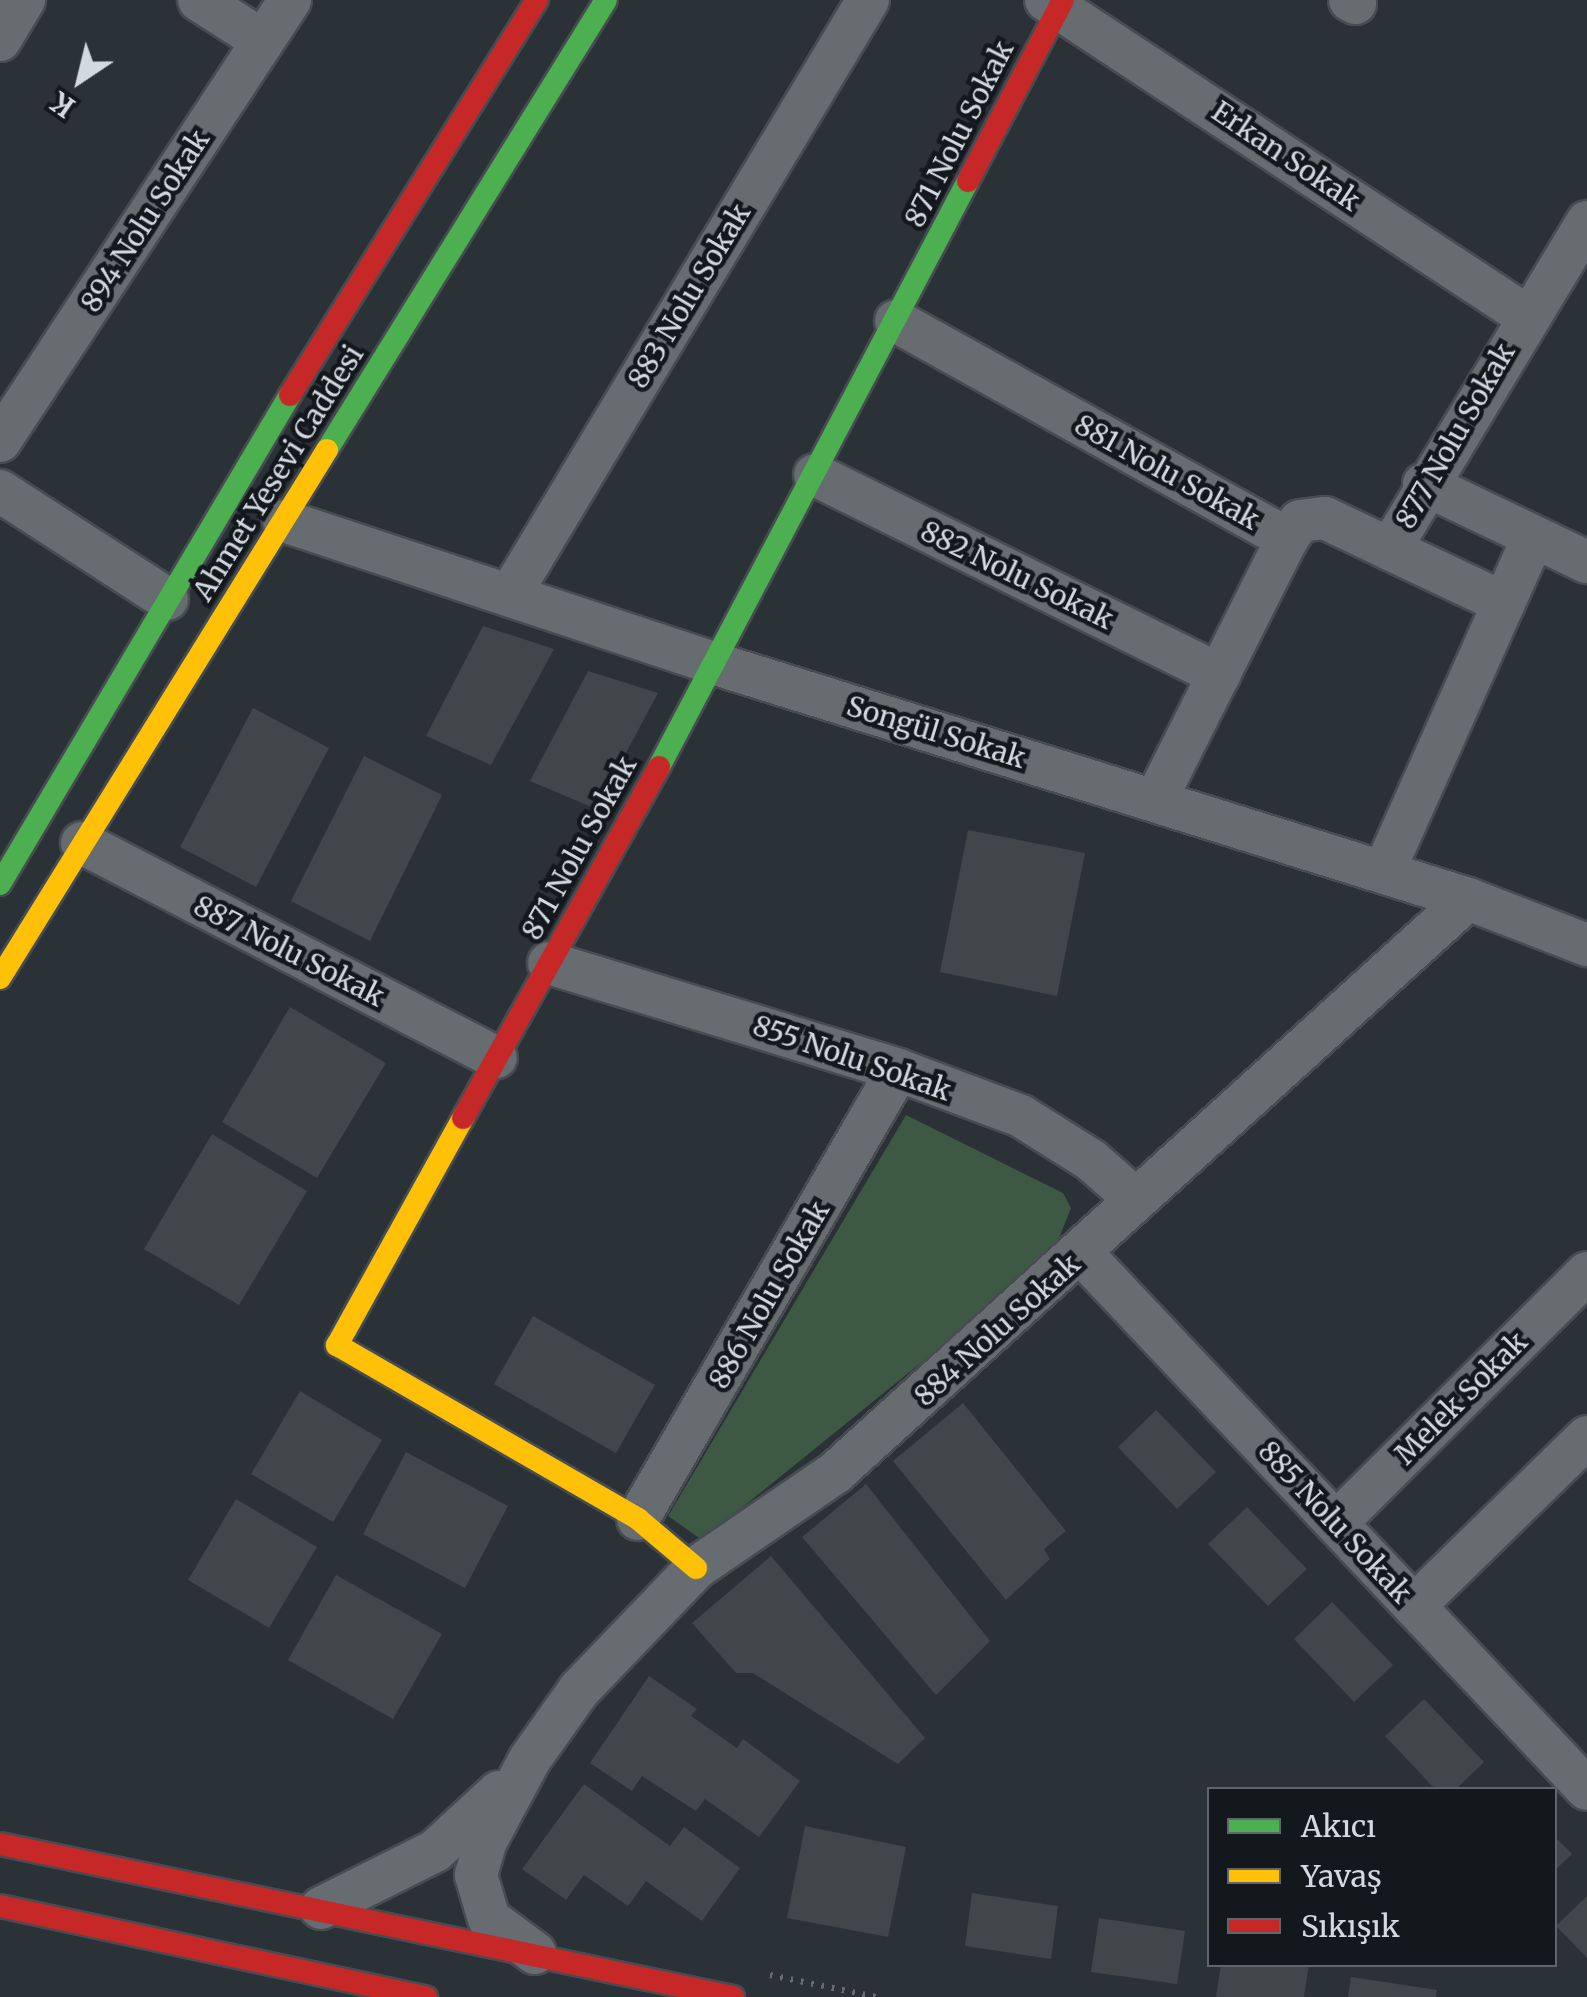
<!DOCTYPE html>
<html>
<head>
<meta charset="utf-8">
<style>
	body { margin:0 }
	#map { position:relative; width:1587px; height:1997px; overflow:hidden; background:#2a3137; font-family:Merriweather,serif }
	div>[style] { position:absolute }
	.green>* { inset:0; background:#3e5943 }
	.building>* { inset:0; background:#41464b }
	.path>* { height:6px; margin-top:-3px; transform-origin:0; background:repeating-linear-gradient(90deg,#666c70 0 2.5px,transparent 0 10.5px) }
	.roads { filter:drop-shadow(2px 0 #464c51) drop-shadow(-2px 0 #464c51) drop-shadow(0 2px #464c51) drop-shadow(0 -2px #464c51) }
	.street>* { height:42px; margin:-21px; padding:0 21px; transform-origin:21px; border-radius:21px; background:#666c70 }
	.fast>* { height:22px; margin:-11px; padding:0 11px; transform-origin:11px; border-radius:11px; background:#4caf50 }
	.slow>* { height:22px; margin:-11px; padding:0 11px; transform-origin:11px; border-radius:11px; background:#ffc107 }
	.jam>* { height:22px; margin:-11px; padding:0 11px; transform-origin:11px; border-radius:11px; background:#c62828 }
	span { translate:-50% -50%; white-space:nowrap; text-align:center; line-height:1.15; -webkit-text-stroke:9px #13181d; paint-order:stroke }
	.street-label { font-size:28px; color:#d2d9e1 }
	.legend { position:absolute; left:1207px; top:1787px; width:350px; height:180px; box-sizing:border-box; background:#13181d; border:2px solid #5f656b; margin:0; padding:12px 18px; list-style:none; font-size:30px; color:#d2d9e1 }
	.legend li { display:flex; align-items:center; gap:20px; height:50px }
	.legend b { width:50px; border:2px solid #5f656b }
	.north { position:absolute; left:30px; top:30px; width:100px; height:100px; -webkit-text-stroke:8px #13181d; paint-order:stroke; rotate:215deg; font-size:28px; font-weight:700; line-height:40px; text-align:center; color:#d2d9e1 }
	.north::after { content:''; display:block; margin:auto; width:35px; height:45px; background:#d2d9e1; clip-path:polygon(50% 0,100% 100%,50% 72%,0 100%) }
</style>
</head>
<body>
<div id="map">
	<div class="green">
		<div style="clip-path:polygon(906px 1115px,1063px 1193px,1071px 1208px,1059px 1238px,1022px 1281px,702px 1540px,668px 1516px)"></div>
	</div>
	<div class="building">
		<div style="clip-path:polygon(483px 626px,554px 649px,491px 765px,426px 736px)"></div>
		<div style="clip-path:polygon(588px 671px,658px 693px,596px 809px,530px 781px)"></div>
		<div style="clip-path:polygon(253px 708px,329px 748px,256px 887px,180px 847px)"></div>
		<div style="clip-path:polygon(364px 756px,442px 795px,370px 941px,291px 901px)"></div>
		<div style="clip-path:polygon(968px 830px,1085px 853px,1057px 996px,940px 972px)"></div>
		<div style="clip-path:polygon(290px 1007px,386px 1063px,317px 1178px,222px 1122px)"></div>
		<div style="clip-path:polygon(212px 1134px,307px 1191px,239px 1305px,144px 1249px)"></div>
		<div style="clip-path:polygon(533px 1316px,655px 1385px,616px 1453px,494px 1384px)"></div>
		<div style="clip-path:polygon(300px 1391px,382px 1440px,333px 1522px,251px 1474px)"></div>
		<div style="clip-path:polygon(963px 1403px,1066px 1531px,1044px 1549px,1050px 1559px,1006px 1600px,893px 1461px)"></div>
		<div style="clip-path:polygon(1156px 1410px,1216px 1472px,1177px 1509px,1118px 1447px)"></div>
		<div style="clip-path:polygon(406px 1452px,508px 1506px,465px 1588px,363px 1534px)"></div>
		<div style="clip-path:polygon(866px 1484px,990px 1641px,936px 1695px,802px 1537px)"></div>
		<div style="clip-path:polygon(236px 1499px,317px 1547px,269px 1628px,188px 1580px)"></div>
		<div style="clip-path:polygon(1247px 1507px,1307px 1569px,1268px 1606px,1208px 1544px)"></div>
		<div style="clip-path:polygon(771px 1556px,925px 1738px,898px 1764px,753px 1673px,736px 1673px,692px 1623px)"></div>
		<div style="clip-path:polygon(336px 1575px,442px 1634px,393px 1719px,288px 1660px)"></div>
		<div style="clip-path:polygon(1332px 1602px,1393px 1665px,1354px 1702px,1294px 1639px)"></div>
		<div style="clip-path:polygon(649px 1676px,697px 1709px,691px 1716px,737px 1748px,743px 1739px,800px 1781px,759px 1837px,705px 1799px,696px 1811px,642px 1776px,632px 1791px,590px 1763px)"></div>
		<div style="clip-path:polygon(1424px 1699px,1484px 1762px,1455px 1790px,1436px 1790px,1385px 1736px)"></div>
		<div style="clip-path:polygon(584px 1784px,670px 1846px,684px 1827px,740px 1868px,702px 1921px,646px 1881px,628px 1906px,584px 1875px,566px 1900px,522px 1869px)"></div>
		<div style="clip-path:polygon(805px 1826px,906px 1847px,888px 1937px,787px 1918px)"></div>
		<div style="clip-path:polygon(1554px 1836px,1572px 1854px,1554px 1871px)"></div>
		<div style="clip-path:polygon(972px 1893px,1058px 1906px,1051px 1959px,965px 1946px)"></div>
		<div style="clip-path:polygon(1587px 1896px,1587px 1958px,1556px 1926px)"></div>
		<div style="clip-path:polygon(1099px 1918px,1185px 1931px,1177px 1984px,1091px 1972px)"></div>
		<div style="clip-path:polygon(1221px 1964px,1309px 1964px,1304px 1997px,1216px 1997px)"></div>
		<div style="clip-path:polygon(1351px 1977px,1437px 1990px,1436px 1997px,1348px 1997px)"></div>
	</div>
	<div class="path">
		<div style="left:770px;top:1975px;width:108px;rotate:11.7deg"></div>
	</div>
	<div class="roads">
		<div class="street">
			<div style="left:199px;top:0;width:76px;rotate:32.6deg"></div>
			<div style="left:1046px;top:0;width:573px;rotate:33.33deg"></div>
			<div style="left:1350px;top:0;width:6px;rotate:31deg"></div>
			<div style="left:0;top:40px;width:47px;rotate:-59deg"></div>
			<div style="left:896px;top:321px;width:448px;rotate:29.1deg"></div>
			<div style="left:1287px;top:539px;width:291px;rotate:116.7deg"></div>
			<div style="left:0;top:441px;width:528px;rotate:-56.67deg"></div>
			<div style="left:815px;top:475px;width:451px;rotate:26.3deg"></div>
			<div style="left:1424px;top:484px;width:181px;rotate:25.6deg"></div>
			<div style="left:0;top:491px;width:199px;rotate:32.9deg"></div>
			<div style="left:284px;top:521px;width:455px;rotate:18.3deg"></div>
			<div style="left:716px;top:664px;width:788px;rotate:17.35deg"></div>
			<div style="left:1468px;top:899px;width:128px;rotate:21.1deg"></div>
			<div style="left:1287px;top:539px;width:22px;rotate:-54deg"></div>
			<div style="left:1300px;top:521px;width:25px;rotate:-7deg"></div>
			<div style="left:1325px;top:518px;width:72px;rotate:25.5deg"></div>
			<div style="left:511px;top:593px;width:692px;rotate:-58.95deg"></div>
			<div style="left:1504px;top:603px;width:71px;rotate:-66deg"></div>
			<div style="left:82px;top:843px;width:466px;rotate:27.4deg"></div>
			<div style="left:1384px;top:871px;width:294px;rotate:-65.9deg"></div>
			<div style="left:1504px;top:603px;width:126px;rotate:-154.7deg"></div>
			<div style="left:1390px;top:549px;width:382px;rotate:-58.9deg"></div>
			<div style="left:549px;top:963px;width:365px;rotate:17deg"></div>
			<div style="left:898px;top:1070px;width:131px;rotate:20.5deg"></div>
			<div style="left:1021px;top:1116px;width:83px;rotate:32.2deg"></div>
			<div style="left:1091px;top:1160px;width:56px;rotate:41.4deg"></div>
			<div style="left:1083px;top:1255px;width:734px;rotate:46.66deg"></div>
			<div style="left:638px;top:1519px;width:519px;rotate:-59.93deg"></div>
			<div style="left:1336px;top:1523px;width:354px;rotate:-44.9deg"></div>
			<div style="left:1414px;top:1606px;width:242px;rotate:-44.3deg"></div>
			<div style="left:321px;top:1908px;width:127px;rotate:-26.6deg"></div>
			<div style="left:435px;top:1851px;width:87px;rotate:-42.7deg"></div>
			<div style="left:535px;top:1953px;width:57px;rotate:-143.5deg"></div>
			<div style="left:489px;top:1919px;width:46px;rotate:-106.5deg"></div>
			<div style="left:476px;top:1875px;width:35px;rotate:-74deg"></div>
			<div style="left:486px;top:1841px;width:93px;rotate:-61.8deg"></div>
			<div style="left:530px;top:1759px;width:85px;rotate:-54.6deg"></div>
			<div style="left:579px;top:1690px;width:169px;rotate:-46.2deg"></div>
			<div style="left:696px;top:1568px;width:170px;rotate:-34.4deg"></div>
			<div style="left:836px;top:1472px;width:853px;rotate:-42.2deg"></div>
		</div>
		<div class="fast">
			<div style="left:327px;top:450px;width:529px;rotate:-58.2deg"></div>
			<div style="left:659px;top:767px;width:662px;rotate:-62.2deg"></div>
			<div style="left:0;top:884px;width:569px;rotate:-59.33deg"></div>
		</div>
		<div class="slow">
			<div style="left:0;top:978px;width:621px;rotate:-58.23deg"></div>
			<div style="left:463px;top:1118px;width:260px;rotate:119deg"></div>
			<div style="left:337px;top:1345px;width:348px;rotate:30deg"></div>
			<div style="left:638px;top:1519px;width:76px;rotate:40.2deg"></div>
		</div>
		<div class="jam">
			<div style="left:968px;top:181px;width:204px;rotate:-62.3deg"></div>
			<div style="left:290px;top:395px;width:466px;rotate:-58deg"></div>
			<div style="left:463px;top:1118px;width:402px;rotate:-60.8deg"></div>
			<div style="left:0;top:1844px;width:749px;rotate:11.79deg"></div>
			<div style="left:0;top:1906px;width:436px;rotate:12.1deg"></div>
		</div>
	</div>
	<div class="street-label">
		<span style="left:959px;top:134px;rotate:-63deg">871 Nolu Sokak</span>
		<span style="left:1286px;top:156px;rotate:34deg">Erkan Sokak</span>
		<span style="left:145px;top:221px;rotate:-57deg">894 Nolu Sokak</span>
		<span style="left:689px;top:296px;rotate:-59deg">883 Nolu Sokak</span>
		<span style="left:1455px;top:436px;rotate:-60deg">877 Nolu Sokak</span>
		<span style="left:1167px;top:472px;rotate:29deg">881 Nolu Sokak</span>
		<span style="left:278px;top:473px;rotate:-58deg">Ahmet Yesevi Caddesi</span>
		<span style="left:1017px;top:575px;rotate:26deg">882 Nolu Sokak</span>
		<span style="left:936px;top:732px;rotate:17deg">Songül Sokak</span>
		<span style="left:579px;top:848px;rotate:-61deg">871 Nolu Sokak</span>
		<span style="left:289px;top:951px;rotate:27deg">887 Nolu Sokak</span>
		<span style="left:852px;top:1058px;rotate:19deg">855 Nolu Sokak</span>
		<span style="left:769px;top:1295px;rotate:-60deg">886 Nolu Sokak</span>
		<span style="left:997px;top:1330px;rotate:-42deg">884 Nolu Sokak</span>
		<span style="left:1461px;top:1398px;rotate:-45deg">Melek Sokak</span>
		<span style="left:1335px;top:1522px;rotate:47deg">885 Nolu Sokak</span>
	</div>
	<ul class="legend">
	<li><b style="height:12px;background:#4caf50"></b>Akıcı</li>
	<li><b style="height:12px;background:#ffc107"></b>Yavaş</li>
	<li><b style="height:12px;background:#c62828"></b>Sıkışık</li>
	</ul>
	<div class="north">K</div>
</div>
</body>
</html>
